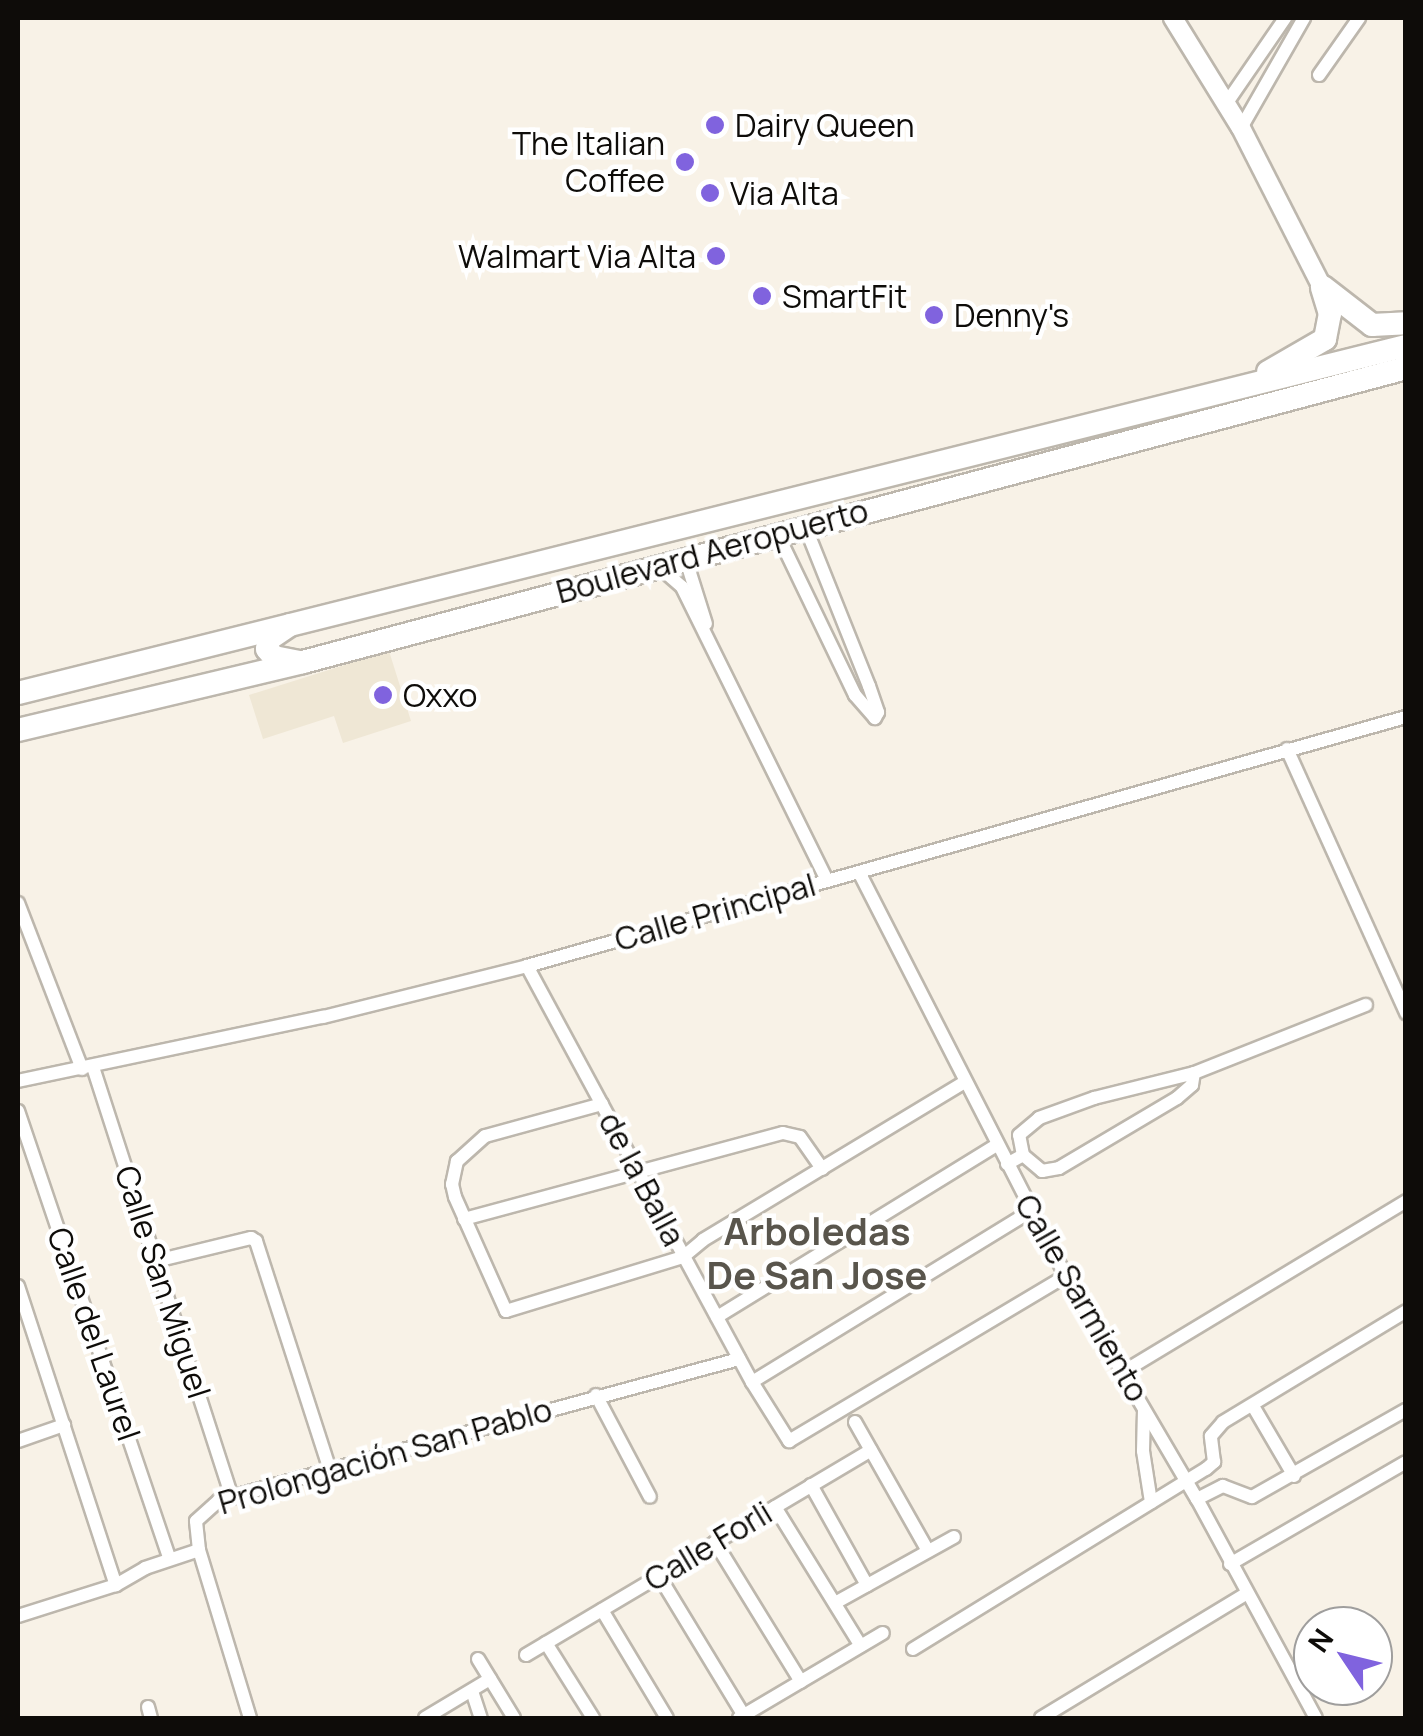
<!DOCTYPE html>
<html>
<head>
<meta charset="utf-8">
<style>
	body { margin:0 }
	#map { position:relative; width:1423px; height:1736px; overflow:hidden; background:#f8f2e7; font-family:Manrope,sans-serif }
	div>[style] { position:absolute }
	.built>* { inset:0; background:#efe7d5 }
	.roads { filter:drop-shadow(2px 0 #bdb7ad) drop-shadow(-2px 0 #bdb7ad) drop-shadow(0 2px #bdb7ad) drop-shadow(0 -2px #bdb7ad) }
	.street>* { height:12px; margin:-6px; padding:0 6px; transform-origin:6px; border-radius:6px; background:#fff }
	.secondary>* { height:18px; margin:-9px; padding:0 9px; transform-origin:9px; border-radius:9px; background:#fff }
	.highway>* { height:22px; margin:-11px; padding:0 11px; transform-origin:11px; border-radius:11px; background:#fff }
	.dots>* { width:28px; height:28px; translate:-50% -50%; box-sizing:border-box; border:5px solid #fff; border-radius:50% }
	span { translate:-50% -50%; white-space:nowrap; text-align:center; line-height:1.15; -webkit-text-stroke:9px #fff; paint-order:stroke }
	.poi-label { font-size:32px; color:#0e0c09 }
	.left { translate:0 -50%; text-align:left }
	.right { translate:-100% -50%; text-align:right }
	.street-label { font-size:32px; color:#0e0c09 }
	.quarter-label { font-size:38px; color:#59554c; font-weight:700 }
	.frame { position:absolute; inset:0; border:20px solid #0e0c09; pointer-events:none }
	.north { position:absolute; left:1293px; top:1606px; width:100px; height:100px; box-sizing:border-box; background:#fff; border:2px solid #9f9e9d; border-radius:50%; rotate:305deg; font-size:28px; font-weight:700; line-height:40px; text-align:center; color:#0e0c09 }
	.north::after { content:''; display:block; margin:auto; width:35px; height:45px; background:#8063de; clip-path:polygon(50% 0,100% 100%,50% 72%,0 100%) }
</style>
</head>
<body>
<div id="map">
	<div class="built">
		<div style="clip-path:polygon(389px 651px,411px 721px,343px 743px,334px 716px,263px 739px,249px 695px)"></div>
	</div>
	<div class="roads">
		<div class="street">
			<div style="left:1319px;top:75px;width:70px;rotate:-54.9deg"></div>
			<div style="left:1226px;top:104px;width:104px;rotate:-55.5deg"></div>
			<div style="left:1241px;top:128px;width:127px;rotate:-60.2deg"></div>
			<div style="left:805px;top:526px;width:172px;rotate:68.2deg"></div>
			<div style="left:869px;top:686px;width:28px;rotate:71deg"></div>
			<div style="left:878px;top:712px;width:7px;rotate:117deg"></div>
			<div style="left:777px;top:533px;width:180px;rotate:64.3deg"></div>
			<div style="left:855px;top:695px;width:30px;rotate:49deg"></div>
			<div style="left:685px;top:557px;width:70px;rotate:72.6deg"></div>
			<div style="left:658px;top:566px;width:32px;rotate:41deg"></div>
			<div style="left:682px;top:587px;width:327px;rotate:63.7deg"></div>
			<div style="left:1287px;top:749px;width:290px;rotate:65.7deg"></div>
			<div style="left:859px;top:872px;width:454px;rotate:62.9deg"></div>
			<div style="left:1066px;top:1276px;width:259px;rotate:59.6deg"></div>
			<div style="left:1197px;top:1499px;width:249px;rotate:61.5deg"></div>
			<div style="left:18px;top:903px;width:178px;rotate:68.9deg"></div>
			<div style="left:527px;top:966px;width:473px;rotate:61.6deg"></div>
			<div style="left:752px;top:1382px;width:70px;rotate:57.9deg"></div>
			<div style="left:789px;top:1441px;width:322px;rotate:-30.8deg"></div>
			<div style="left:93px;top:1067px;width:453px;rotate:72.1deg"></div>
			<div style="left:18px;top:1081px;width:312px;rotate:-11.9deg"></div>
			<div style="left:323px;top:1017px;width:210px;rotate:-14deg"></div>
			<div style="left:527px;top:966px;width:914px;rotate:-15.82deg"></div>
			<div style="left:602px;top:1104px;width:121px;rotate:164.7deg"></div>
			<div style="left:485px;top:1136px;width:38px;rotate:138deg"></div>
			<div style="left:457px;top:1161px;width:24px;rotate:102deg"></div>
			<div style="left:452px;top:1184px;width:13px;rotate:77deg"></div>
			<div style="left:455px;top:1197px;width:125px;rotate:65.9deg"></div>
			<div style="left:506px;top:1311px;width:185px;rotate:-17deg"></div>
			<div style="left:683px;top:1257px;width:26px;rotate:-40deg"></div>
			<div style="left:703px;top:1240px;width:304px;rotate:-31.1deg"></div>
			<div style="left:18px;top:1111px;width:472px;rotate:71.3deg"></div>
			<div style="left:1023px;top:1155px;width:25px;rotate:40deg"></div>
			<div style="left:1042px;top:1171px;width:17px;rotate:-10deg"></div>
			<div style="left:1059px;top:1168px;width:137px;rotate:-30.7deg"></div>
			<div style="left:1177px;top:1098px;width:20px;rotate:-41deg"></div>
			<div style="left:1192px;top:1085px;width:12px;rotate:-81deg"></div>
			<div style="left:1007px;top:1164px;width:18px;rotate:-29deg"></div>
			<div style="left:1023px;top:1155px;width:20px;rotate:-101deg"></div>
			<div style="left:1019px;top:1135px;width:26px;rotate:-40deg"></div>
			<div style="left:1039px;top:1118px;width:59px;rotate:-20deg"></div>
			<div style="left:1094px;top:1098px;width:103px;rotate:-14deg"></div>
			<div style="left:1194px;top:1073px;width:185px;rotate:-21.6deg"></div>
			<div style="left:464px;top:1219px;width:330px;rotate:-15.1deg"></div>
			<div style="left:783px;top:1133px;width:17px;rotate:13deg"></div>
			<div style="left:800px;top:1137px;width:39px;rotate:55deg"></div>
			<div style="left:156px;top:1261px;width:98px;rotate:-13.6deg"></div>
			<div style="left:251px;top:1238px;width:6px;rotate:31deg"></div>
			<div style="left:256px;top:1241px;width:241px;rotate:72.1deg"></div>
			<div style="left:18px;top:1286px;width:315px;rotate:71.9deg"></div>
			<div style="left:717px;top:1317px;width:329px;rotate:-31.6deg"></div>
			<div style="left:1123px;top:1372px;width:331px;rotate:-31.1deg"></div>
			<div style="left:752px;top:1382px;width:327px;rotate:-31.5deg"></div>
			<div style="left:596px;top:1395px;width:115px;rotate:62.1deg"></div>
			<div style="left:1253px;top:1406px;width:81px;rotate:59.6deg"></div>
			<div style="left:1144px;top:1410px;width:41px;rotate:91.4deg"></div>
			<div style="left:1143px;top:1451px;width:52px;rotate:81.1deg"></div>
			<div style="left:855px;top:1422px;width:148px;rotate:60.5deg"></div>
			<div style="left:18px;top:1441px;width:49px;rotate:-19.2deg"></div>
			<div style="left:811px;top:1485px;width:115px;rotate:60.8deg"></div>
			<div style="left:1197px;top:1499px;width:29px;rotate:-27deg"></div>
			<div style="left:1223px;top:1486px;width:31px;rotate:21deg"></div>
			<div style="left:1252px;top:1497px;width:177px;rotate:-29.5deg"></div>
			<div style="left:775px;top:1507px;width:163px;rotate:58.3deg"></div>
			<div style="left:715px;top:1542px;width:164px;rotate:58.4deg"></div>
			<div style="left:199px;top:1550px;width:176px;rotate:73.1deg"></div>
			<div style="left:1230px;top:1564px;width:203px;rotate:-30.1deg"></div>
			<div style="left:659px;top:1576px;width:164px;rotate:58.7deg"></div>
			<div style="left:835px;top:1603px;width:136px;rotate:-29deg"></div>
			<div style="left:602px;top:1610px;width:126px;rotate:59deg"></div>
			<div style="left:18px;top:1616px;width:103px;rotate:-17.6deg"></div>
			<div style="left:116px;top:1585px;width:34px;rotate:-30deg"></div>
			<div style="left:145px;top:1568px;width:57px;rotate:-18.4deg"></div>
			<div style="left:199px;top:1550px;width:29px;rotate:-96deg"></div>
			<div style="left:196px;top:1521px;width:31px;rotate:-42deg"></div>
			<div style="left:219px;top:1500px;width:539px;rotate:-15.17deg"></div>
			<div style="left:546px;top:1643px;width:89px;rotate:57.9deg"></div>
			<div style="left:913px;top:1649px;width:344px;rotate:-31.6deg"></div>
			<div style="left:1206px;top:1469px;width:11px;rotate:-41deg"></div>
			<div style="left:1214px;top:1462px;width:26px;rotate:-97deg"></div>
			<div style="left:1211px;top:1436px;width:18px;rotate:-49deg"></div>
			<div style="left:1223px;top:1422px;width:214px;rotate:-31.2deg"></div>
			<div style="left:526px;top:1655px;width:401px;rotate:-30.7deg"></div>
			<div style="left:478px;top:1659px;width:69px;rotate:58.6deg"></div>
			<div style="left:472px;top:1691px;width:28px;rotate:72deg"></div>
			<div style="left:148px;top:1707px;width:11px;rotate:75deg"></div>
			<div style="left:425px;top:1718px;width:76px;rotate:-31deg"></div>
			<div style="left:739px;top:1718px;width:167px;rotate:-30.6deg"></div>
			<div style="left:1041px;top:1718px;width:240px;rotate:-31.2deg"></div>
		</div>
		<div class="secondary">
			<div style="left:1173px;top:18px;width:129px;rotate:58.3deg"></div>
			<div style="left:1241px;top:128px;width:178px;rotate:63deg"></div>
		</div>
		<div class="highway">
			<div style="left:1323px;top:287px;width:62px;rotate:37.8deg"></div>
			<div style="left:1372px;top:325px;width:34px;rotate:-3deg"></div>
			<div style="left:1268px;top:372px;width:66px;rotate:-30.1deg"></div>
			<div style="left:1325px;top:339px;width:25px;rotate:-79deg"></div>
			<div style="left:1330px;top:314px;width:28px;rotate:-107deg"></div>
			<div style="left:290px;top:625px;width:25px;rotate:146deg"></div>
			<div style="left:269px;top:639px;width:10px;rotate:101deg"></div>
			<div style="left:267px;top:649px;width:11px;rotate:49deg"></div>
			<div style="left:274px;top:657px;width:26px;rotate:11deg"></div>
			<div style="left:18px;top:693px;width:1431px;rotate:-14.04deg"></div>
			<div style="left:18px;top:730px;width:293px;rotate:-13.4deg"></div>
			<div style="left:303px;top:662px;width:1142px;rotate:-14.92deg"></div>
		</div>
	</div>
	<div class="dots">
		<div style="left:715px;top:125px;background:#8063de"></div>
		<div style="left:685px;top:162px;background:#8063de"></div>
		<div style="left:710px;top:193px;background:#8063de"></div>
		<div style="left:716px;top:256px;background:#8063de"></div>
		<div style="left:762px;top:296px;background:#8063de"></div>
		<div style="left:934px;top:315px;background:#8063de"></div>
		<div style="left:383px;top:695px;background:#8063de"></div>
	</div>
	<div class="poi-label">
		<span class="left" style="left:735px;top:125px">Dairy Queen</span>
		<span class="right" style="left:665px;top:162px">The Italian<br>Coffee</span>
		<span class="left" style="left:730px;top:193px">Via Alta</span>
		<span class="right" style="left:696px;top:256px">Walmart Via Alta</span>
		<span class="left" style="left:782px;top:296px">SmartFit</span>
		<span class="left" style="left:954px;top:315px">Denny's</span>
		<span class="left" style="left:403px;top:695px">Oxxo</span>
	</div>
	<div class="street-label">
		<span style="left:712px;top:551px;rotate:-15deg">Boulevard Aeropuerto</span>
		<span style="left:715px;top:912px;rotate:-16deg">Calle Principal</span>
		<span style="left:642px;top:1179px;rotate:62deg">de la Balla</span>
		<span style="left:163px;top:1282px;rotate:72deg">Calle San Miguel</span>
		<span style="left:1082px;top:1298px;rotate:60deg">Calle Sarmiento</span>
		<span style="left:94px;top:1334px;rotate:71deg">Calle del Laurel</span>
		<span style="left:385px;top:1456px;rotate:-16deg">Prolongación San Pablo</span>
		<span style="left:708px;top:1546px;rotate:-31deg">Calle Forli</span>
	</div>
	<div class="quarter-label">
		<span style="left:817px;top:1253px">Arboledas<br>De San Jose</span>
	</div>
	<div class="frame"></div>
	<div class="north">N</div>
</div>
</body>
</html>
